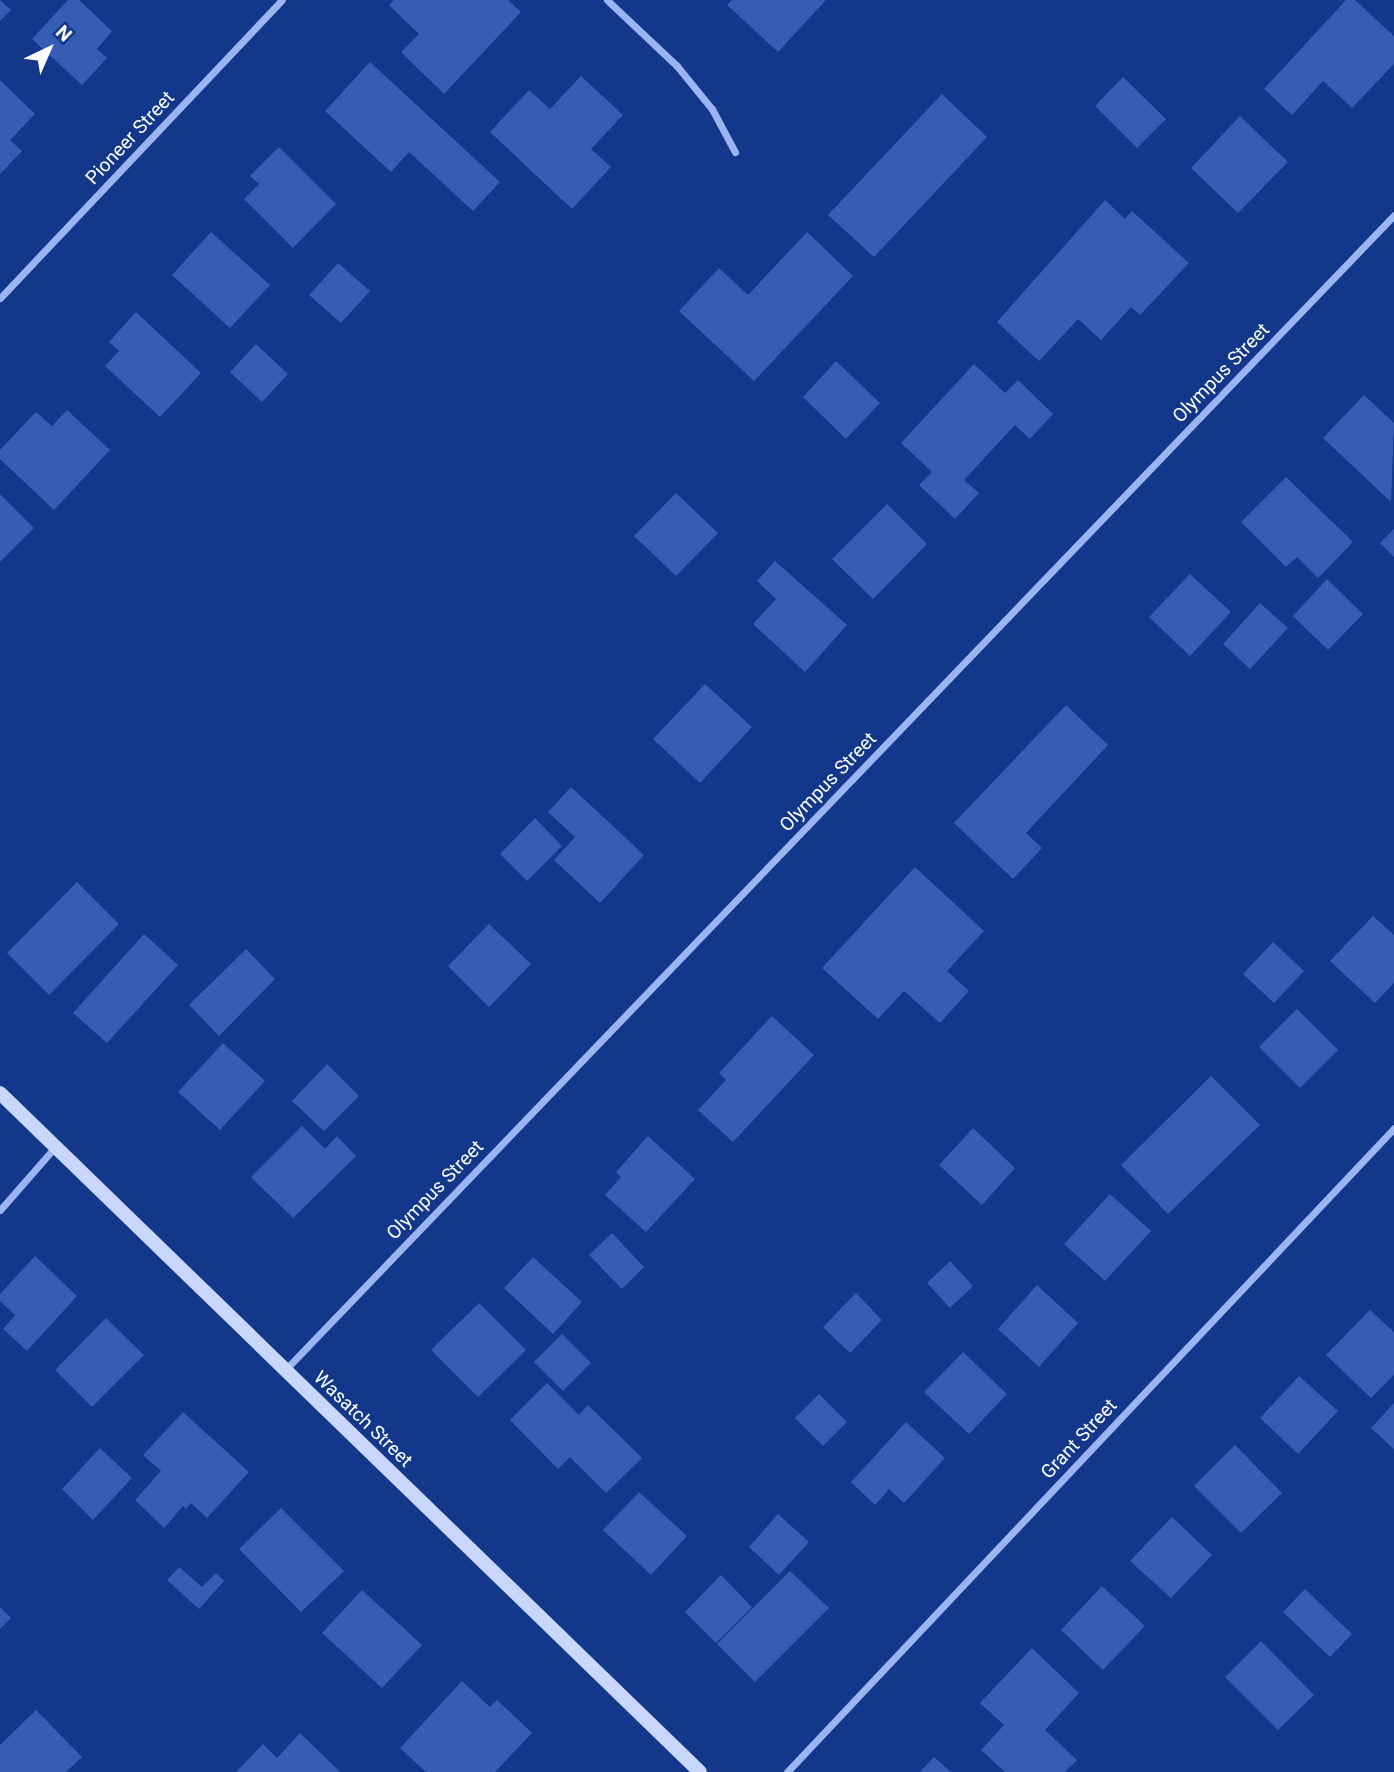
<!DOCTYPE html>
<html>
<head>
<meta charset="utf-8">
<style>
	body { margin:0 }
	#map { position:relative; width:1394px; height:1772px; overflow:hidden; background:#12378b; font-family:Roboto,sans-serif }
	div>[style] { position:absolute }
	.building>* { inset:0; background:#365db3 }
	.street>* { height:7px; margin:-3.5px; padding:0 3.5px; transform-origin:3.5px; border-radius:3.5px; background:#9ab5f1 }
	.secondary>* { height:14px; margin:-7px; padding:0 7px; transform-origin:7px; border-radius:7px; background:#c8d7fb }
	span { translate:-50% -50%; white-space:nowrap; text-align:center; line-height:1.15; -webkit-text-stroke:6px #12378b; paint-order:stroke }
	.street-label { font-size:19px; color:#fff }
	.north { position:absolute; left:14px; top:14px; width:70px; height:70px; -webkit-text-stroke:5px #12378b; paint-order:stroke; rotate:44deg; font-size:19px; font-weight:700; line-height:28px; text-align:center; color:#fff }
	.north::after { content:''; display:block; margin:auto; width:24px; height:32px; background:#fff; clip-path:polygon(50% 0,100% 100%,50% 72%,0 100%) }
</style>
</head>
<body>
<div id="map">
	<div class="building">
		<div style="clip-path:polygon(0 0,11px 10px,0 21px)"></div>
		<div style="clip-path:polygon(68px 0,79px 0,112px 31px,97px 49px,107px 58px,82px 85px,32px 39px)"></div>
		<div style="clip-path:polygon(394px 0,508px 0,521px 12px,444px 94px,401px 52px,419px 34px,389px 5px)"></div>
		<div style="clip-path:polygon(732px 0,826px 0,778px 52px,727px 5px)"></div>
		<div style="clip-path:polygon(1346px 0,1355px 0,1394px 36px,1394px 64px,1352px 108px,1323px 81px,1292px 115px,1264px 89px)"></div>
		<div style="clip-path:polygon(370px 62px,500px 182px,473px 211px,409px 152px,391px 172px,325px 111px)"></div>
		<div style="clip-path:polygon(581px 76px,623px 115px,591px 149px,611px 167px,572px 209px,490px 132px,529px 90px,550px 109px)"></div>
		<div style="clip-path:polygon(1123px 77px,1166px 119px,1137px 148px,1095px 106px)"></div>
		<div style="clip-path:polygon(0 80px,35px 114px,10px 140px,22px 151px,0 174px)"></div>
		<div style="clip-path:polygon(942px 94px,987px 137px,874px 257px,828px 215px)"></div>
		<div style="clip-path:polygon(1240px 116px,1288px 162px,1238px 213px,1191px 168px)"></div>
		<div style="clip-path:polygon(279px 147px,336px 204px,293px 248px,244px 199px,259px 184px,250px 176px)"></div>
		<div style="clip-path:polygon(1105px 200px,1125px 219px,1132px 211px,1189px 263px,1140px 315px,1131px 307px,1101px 340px,1078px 319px,1039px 361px,997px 322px)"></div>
		<div style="clip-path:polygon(211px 232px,270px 285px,230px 328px,172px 275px)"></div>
		<div style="clip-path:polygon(807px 232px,853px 276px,754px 381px,679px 311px,719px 268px,748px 295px)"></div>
		<div style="clip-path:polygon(338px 263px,370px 291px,341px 323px,309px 295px)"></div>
		<div style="clip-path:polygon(136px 312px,201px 373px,160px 417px,105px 366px,119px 351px,109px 342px)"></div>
		<div style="clip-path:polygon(256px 344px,288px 374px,262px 402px,230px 372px)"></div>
		<div style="clip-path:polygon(836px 361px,880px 403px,846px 439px,803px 397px)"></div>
		<div style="clip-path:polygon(974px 364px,1005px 393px,1018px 380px,1053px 414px,1030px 439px,1015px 425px,964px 480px,979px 493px,955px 519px,919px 485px,932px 472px,901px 443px)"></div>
		<div style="clip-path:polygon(1364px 395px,1394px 423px,1391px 502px,1323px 438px)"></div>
		<div style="clip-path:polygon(67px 410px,110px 450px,54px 510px,0 459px,0 450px,36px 412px,52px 426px)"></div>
		<div style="clip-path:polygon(1286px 477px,1353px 542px,1318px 578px,1297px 557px,1286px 567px,1241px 522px)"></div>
		<div style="clip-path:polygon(676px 493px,718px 533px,676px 576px,634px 536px)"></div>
		<div style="clip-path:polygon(0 494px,34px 528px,0 562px)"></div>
		<div style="clip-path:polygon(887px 504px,927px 544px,873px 599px,832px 559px)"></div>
		<div style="clip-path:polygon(1394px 529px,1394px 557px,1380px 543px)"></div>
		<div style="clip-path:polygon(775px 561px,847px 625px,805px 672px,753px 624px,776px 599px,757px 581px)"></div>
		<div style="clip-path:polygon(1190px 574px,1231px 612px,1190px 656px,1149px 617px)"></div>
		<div style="clip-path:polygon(1327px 579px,1363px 614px,1328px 650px,1293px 616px)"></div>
		<div style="clip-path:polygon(1260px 603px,1288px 628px,1250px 669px,1223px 644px)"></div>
		<div style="clip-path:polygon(705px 684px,752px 727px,700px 783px,653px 739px)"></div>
		<div style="clip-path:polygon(1066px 705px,1108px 745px,1026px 833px,1042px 848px,1013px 879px,954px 823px)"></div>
		<div style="clip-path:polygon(571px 787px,644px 855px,600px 903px,554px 860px,575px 837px,548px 812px)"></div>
		<div style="clip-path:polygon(535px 818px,562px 846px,527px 881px,500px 854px)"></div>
		<div style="clip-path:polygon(915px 867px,984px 931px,947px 971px,969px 991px,940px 1023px,904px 991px,878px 1019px,822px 968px)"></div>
		<div style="clip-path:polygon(77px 882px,119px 924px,49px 995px,7px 953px)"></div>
		<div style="clip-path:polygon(1373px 916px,1394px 935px,1394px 983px,1375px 1003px,1330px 961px)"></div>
		<div style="clip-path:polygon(489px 924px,531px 964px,489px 1007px,448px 966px)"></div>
		<div style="clip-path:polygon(144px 934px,178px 965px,107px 1043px,73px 1013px)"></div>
		<div style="clip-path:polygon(1273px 942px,1304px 971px,1274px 1003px,1243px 974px)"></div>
		<div style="clip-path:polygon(246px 949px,275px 979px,219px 1036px,189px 1005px)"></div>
		<div style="clip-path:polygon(1297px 1009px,1338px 1050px,1300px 1088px,1259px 1047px)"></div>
		<div style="clip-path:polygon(772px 1016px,814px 1055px,733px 1142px,698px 1110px,726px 1080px,719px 1073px)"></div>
		<div style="clip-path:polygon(223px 1043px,265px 1081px,220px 1130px,178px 1092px)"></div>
		<div style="clip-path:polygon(327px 1064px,359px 1096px,324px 1131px,292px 1101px)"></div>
		<div style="clip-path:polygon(1211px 1076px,1260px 1125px,1168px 1214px,1121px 1165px)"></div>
		<div style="clip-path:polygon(302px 1126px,325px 1149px,337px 1136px,356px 1156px,293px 1218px,251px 1177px)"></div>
		<div style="clip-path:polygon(973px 1128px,1015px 1168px,982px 1205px,939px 1165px)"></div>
		<div style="clip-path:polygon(648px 1136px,695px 1179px,646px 1232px,605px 1195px,621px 1177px,616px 1172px)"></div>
		<div style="clip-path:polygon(1110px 1194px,1151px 1231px,1105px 1281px,1064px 1244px)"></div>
		<div style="clip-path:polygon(612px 1233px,644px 1267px,622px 1289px,589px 1255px)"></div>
		<div style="clip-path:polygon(35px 1256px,77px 1296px,27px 1351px,3px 1329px,15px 1315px,0 1301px,0 1294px)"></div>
		<div style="clip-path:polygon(533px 1257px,582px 1302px,553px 1334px,504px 1288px)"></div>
		<div style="clip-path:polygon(950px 1261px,973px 1286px,950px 1308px,927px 1283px)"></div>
		<div style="clip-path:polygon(1037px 1285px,1078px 1323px,1039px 1367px,998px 1329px)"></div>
		<div style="clip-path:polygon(856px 1293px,882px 1320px,850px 1353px,823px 1327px)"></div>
		<div style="clip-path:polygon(479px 1303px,526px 1350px,478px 1397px,431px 1350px)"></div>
		<div style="clip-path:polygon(1370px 1310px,1394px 1332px,1394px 1375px,1371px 1398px,1326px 1355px)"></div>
		<div style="clip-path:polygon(106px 1318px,144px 1355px,92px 1407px,55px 1370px)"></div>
		<div style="clip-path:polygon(562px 1334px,591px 1363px,563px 1391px,534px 1362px)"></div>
		<div style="clip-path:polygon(963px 1352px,1007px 1394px,969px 1434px,924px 1392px)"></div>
		<div style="clip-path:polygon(1299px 1376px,1338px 1411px,1298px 1454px,1260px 1418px)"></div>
		<div style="clip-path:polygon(547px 1383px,579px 1415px,588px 1405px,642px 1458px,606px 1493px,570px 1457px,558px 1469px,510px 1420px)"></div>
		<div style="clip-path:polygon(819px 1394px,847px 1422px,823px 1446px,795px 1418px)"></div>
		<div style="clip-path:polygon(1394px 1403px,1394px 1449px,1371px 1428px)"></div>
		<div style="clip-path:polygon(183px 1412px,249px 1472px,207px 1518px,191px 1503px,186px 1509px,183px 1506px,164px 1528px,135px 1500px,161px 1471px,143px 1455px)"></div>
		<div style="clip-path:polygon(906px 1422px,945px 1458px,904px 1503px,889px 1489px,875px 1505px,851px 1482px)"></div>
		<div style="clip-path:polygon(1235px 1445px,1282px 1493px,1241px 1533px,1194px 1486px)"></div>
		<div style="clip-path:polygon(100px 1448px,132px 1478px,93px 1520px,62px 1489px)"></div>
		<div style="clip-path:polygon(639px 1492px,687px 1536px,651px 1575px,603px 1530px)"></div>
		<div style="clip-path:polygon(281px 1508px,344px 1571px,301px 1612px,239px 1549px)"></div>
		<div style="clip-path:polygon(778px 1514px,809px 1542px,779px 1575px,749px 1547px)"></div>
		<div style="clip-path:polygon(1172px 1517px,1212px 1555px,1171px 1598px,1130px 1561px)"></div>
		<div style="clip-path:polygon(179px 1567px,202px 1587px,216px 1573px,224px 1581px,199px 1609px,167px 1580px)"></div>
		<div style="clip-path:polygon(790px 1571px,829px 1608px,755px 1682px,717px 1644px)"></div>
		<div style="clip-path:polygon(721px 1575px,752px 1607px,716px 1643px,685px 1612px)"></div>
		<div style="clip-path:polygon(1102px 1586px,1145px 1626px,1103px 1670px,1061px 1630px)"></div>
		<div style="clip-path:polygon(1305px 1589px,1352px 1634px,1330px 1657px,1283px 1612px)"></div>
		<div style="clip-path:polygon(362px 1590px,422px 1645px,382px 1688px,322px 1633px)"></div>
		<div style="clip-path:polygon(0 1607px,11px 1618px,0 1629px)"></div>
		<div style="clip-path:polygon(1261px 1641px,1314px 1695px,1278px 1730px,1225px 1677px)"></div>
		<div style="clip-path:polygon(1032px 1648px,1079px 1693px,1045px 1730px,1077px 1760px,1065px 1772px,1005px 1772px,981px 1750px,1004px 1725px,980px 1703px)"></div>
		<div style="clip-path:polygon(462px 1681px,490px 1707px,497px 1700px,532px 1733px,495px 1772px,426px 1772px,400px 1748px)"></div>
		<div style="clip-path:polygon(36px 1710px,82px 1757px,66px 1772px,0 1772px,0 1745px)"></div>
		<div style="clip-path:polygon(300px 1733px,340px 1772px,236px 1772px,263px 1744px,277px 1758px)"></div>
		<div style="clip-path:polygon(934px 1757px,951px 1772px,920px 1772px)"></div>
	</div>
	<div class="street">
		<div style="left:607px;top:0;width:96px;rotate:43.3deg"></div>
		<div style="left:677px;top:66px;width:55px;rotate:50.9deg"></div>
		<div style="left:712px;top:109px;width:49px;rotate:61.9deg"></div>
		<div style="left:0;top:298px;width:410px;rotate:-46.6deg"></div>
		<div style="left:0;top:1210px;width:84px;rotate:-48.9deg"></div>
		<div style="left:285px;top:1370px;width:1601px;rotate:-46.16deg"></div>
		<div style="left:787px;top:1772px;width:885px;rotate:-46.69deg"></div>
	</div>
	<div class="secondary">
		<div style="left:0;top:1093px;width:975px;rotate:44.13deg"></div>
	</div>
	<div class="street-label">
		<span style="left:130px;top:138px;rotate:-47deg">Pioneer Street</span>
		<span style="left:1221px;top:373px;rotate:-46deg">Olympus Street</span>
		<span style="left:828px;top:782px;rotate:-46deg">Olympus Street</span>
		<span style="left:435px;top:1190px;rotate:-46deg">Olympus Street</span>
		<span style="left:363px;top:1419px;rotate:44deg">Wasatch Street</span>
		<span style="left:1079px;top:1439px;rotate:-47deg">Grant Street</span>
	</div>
	<div class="north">N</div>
</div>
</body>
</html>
